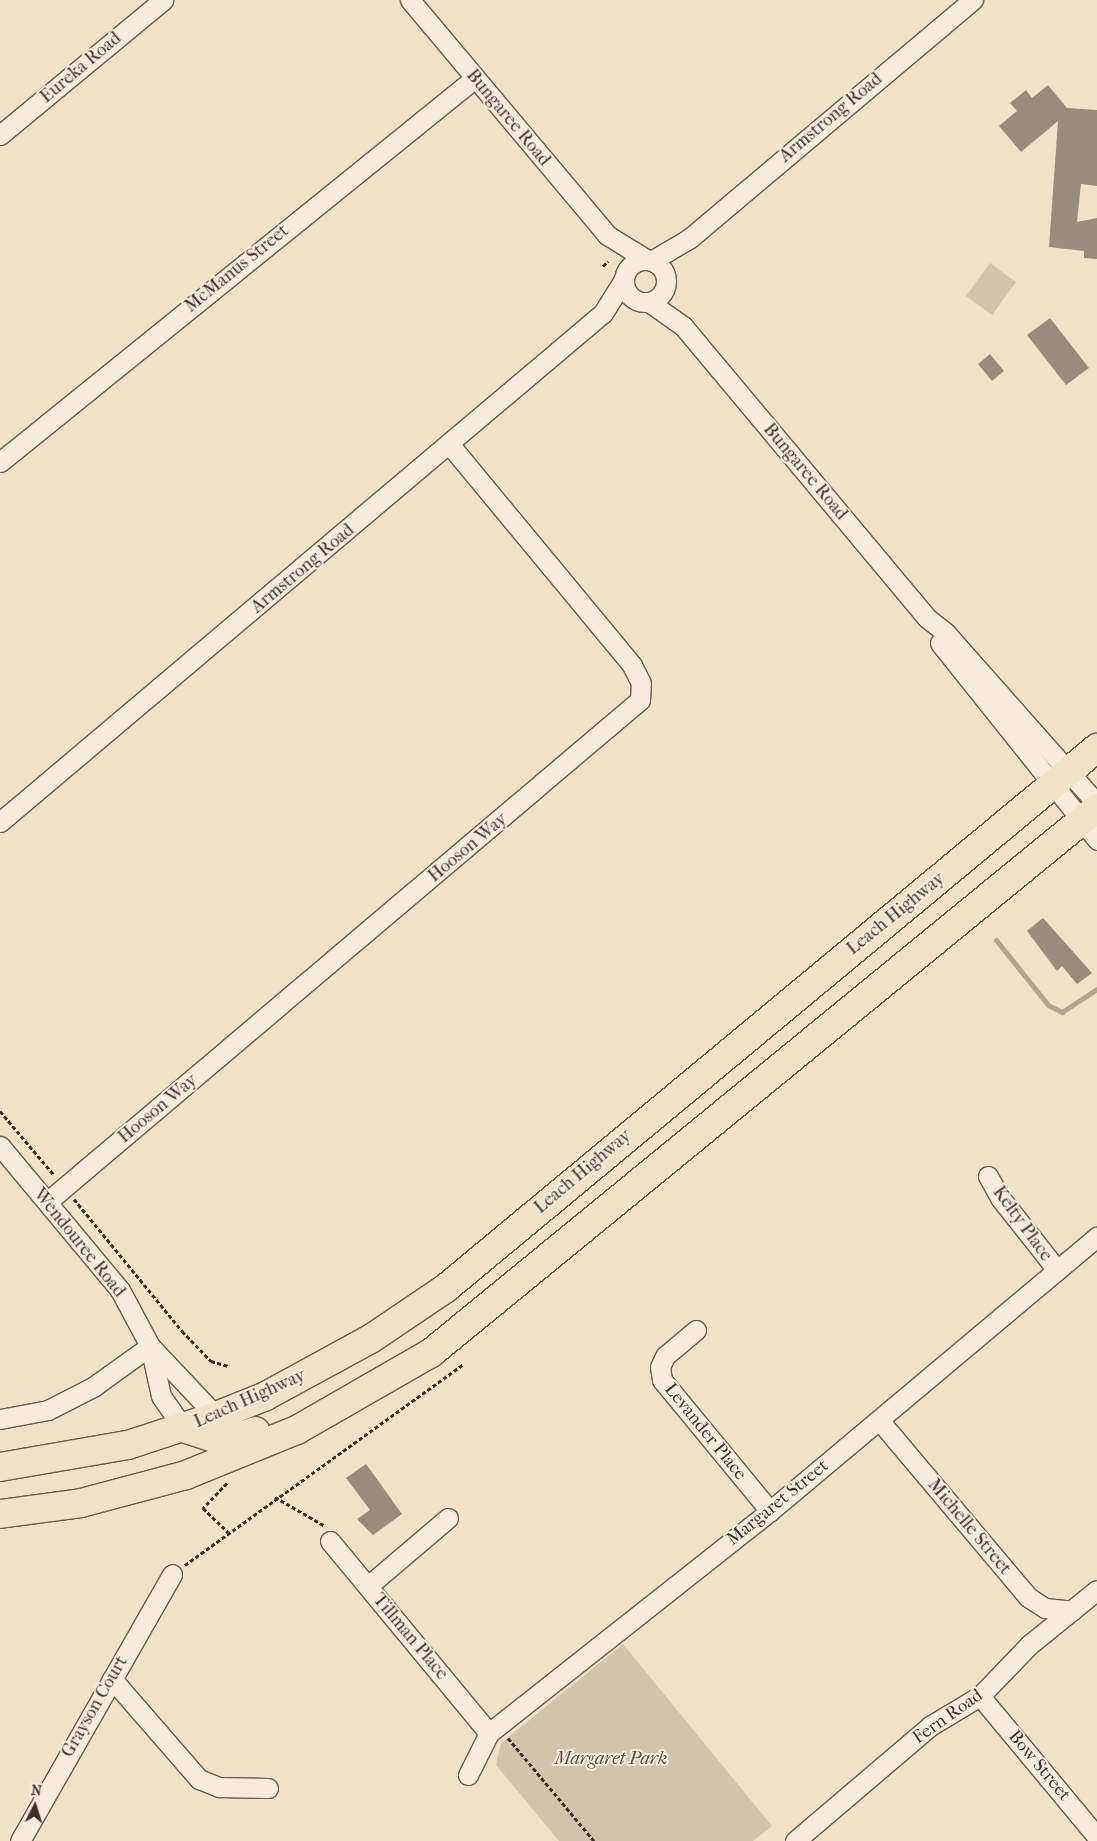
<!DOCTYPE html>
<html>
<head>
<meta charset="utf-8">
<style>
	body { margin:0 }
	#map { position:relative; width:1097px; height:1841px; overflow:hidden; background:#f2e1c6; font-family:"IM FELL French Canon",serif }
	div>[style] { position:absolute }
	.green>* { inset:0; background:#d3c3ab }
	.stream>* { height:5px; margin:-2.5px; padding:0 2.5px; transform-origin:2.5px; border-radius:2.5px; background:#b4a490 }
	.building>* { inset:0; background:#9b8b7a }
	.path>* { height:3px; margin-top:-1.5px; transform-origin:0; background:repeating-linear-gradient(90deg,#3c2e28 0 4px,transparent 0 6.5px) }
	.roads { filter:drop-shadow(1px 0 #6a5b50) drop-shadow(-1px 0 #6a5b50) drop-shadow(0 1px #6a5b50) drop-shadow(0 -1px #6a5b50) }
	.minor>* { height:19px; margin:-9.5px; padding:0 9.5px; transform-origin:9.5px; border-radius:9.5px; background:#f7ecda }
	.minor>.ring { margin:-9.5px; padding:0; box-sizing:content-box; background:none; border:19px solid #f7ecda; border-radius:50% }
	.highway>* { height:28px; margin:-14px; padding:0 14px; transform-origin:14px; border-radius:14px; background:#f2e1c6 }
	span { translate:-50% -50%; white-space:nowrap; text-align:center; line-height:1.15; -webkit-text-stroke:4px #f7ecda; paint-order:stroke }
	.street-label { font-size:18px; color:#3c2e28 }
	.park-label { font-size:18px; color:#5a4c42; font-style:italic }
	.north { position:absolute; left:10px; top:1781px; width:50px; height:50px; -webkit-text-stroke:4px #f7ecda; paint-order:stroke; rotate:5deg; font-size:14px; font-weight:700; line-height:20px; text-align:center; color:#3c2e28 }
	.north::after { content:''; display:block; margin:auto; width:18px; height:22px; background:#3c2e28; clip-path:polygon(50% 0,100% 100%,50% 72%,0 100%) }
</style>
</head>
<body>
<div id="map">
	<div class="green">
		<div style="clip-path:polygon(990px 263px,1016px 282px,992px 315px,966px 296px)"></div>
		<div style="clip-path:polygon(623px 1644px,772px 1826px,753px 1841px,559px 1841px,496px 1765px,501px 1743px)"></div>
	</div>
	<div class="stream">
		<div style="left:996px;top:940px;width:83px;rotate:51.3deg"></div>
		<div style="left:1048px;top:1005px;width:16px;rotate:27deg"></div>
		<div style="left:1062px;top:1012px;width:42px;rotate:-33.3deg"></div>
	</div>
	<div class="building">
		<div style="clip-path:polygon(1048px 85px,1067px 108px,1097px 110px,1097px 186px,1081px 184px,1077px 222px,1097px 218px,1097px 259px,1084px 258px,1084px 251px,1049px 247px,1058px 121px,1021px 152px,999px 126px,1017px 111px,1010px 103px,1026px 90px,1032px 98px)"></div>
		<div style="clip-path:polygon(1050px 318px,1089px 368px,1066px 385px,1027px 335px)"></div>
		<div style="clip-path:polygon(990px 354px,1004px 371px,992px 381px,978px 364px)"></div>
		<div style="clip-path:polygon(1043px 918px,1092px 973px,1077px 984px,1062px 966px,1057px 971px,1027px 931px)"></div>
		<div style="clip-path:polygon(366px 1464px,402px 1514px,373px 1535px,357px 1519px,370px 1510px,346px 1478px)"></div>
	</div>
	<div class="path">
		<div style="left:603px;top:266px;width:7px;rotate:-45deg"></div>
		<div style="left:0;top:1111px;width:84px;rotate:49.8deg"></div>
		<div style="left:74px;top:1199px;width:171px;rotate:50.7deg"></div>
		<div style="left:182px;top:1331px;width:42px;rotate:46deg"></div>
		<div style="left:211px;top:1361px;width:18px;rotate:16deg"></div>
		<div style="left:227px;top:1483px;width:35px;rotate:134deg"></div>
		<div style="left:203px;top:1508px;width:35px;rotate:44deg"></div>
		<div style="left:275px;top:1497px;width:58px;rotate:30.1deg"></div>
		<div style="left:185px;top:1565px;width:344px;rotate:-35.8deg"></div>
		<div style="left:508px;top:1738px;width:134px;rotate:50.1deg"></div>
	</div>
	<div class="roads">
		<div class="minor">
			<div style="left:410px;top:0;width:307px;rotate:50deg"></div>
			<div style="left:607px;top:235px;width:46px;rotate:31.6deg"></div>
			<div style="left:0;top:135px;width:212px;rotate:-39.6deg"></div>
			<div class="ring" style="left:624px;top:260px;width:23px;height:23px"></div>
			<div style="left:653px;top:260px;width:43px;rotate:-30.7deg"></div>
			<div style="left:690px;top:238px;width:370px;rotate:-40.1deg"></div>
			<div style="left:649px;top:302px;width:42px;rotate:35.2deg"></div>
			<div style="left:683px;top:326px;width:381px;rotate:50.1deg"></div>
			<div style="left:927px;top:618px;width:23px;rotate:38deg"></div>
			<div style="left:945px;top:632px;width:230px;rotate:48.5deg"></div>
			<div style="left:0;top:462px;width:611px;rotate:-38.95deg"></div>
			<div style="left:940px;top:643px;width:252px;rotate:51.4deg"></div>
			<div style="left:0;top:822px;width:789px;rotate:-40.17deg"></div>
			<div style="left:603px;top:313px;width:39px;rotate:-58deg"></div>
			<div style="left:0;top:1146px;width:187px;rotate:50.2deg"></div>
			<div style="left:120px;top:1290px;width:64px;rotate:61.8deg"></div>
			<div style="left:150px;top:1346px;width:51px;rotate:77.6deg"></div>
			<div style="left:161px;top:1396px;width:39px;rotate:55deg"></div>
			<div style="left:988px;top:1176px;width:26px;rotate:61deg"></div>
			<div style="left:1001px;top:1199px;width:90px;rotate:51.7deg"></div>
			<div style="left:47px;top:1202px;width:777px;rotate:-40.25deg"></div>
			<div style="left:640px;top:700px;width:17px;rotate:-87deg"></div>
			<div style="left:641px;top:683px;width:20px;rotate:-117deg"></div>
			<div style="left:632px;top:665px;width:286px;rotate:-129.6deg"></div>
			<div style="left:696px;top:1330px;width:40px;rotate:140deg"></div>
			<div style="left:665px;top:1356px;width:12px;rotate:114deg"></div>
			<div style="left:660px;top:1367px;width:13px;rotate:81deg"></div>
			<div style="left:662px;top:1380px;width:170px;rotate:50.5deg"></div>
			<div style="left:150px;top:1346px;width:96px;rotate:46.7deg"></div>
			<div style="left:0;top:1419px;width:49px;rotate:-10.6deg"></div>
			<div style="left:48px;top:1410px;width:51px;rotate:-27.1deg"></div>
			<div style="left:93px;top:1387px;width:70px;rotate:-35.7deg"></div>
			<div style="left:879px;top:1420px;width:231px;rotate:49.9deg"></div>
			<div style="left:1028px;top:1597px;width:20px;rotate:33deg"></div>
			<div style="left:1045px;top:1608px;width:27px;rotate:6deg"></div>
			<div style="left:330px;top:1541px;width:249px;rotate:50.4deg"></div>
			<div style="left:368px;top:1586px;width:105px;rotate:-40.4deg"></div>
			<div style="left:112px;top:1679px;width:133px;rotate:49deg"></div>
			<div style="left:199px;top:1779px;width:22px;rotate:22deg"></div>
			<div style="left:219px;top:1787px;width:49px;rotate:1.2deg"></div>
			<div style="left:980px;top:1696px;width:183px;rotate:50.3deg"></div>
			<div style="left:468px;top:1775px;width:47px;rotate:-63.4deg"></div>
			<div style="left:489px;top:1733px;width:358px;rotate:-38.3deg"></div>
			<div style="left:770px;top:1511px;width:427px;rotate:-40deg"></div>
			<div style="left:20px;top:1841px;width:307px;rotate:-60.3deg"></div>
			<div style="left:795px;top:1841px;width:177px;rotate:-40.4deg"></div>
			<div style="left:930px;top:1726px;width:58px;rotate:-31deg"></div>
			<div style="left:980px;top:1696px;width:71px;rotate:-46.1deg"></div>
			<div style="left:1029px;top:1645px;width:87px;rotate:-39deg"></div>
		</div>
		<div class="highway">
			<div style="left:183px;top:1428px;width:42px;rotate:18deg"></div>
			<div style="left:223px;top:1441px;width:34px;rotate:-17deg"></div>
			<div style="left:0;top:1467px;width:130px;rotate:-9.8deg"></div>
			<div style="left:128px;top:1445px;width:93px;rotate:-18.2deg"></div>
			<div style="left:216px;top:1416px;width:52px;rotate:-21.6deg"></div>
			<div style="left:264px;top:1397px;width:123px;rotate:-28.6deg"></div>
			<div style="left:372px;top:1338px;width:89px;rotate:-34deg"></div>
			<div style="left:446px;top:1288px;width:846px;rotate:-39.68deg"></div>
			<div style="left:0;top:1514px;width:82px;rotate:-7.7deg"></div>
			<div style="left:81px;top:1503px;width:109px;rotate:-14.9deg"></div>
			<div style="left:186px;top:1475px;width:120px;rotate:-22.1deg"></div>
			<div style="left:297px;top:1430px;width:155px;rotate:-29.9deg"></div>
			<div style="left:431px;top:1353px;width:861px;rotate:-39.29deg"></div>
		</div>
	</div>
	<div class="street-label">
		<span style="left:81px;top:68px;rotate:-40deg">Eureka Road</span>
		<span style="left:508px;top:118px;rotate:50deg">Bungaree Road</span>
		<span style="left:831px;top:118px;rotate:-40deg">Armstrong Road</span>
		<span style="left:237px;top:269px;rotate:-39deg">McManus Street</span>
		<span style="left:805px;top:472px;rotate:50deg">Bungaree Road</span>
		<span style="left:303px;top:569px;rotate:-40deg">Armstrong Road</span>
		<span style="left:468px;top:848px;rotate:-40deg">Hooson Way</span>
		<span style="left:896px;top:914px;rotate:-39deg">Leach Highway</span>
		<span style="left:158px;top:1109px;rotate:-40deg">Hooson Way</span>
		<span style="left:583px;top:1172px;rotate:-40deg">Leach Highway</span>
		<span style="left:1022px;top:1224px;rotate:54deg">Kelty Place</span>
		<span style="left:79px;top:1243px;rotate:51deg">Wendouree Road</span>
		<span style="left:250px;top:1399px;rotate:-24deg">Leach Highway</span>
		<span style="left:705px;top:1432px;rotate:51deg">Levander Place</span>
		<span style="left:778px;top:1503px;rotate:-39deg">Margaret Street</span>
		<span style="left:969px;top:1527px;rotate:50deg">Michelle Street</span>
		<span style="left:410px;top:1637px;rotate:50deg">Tillman Place</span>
		<span style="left:95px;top:1707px;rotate:-60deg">Grayson Court</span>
		<span style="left:948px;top:1717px;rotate:-35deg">Fern Road</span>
		<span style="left:1039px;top:1766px;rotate:50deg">Bow Street</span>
	</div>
	<div class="park-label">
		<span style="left:611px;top:1759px">Margaret Park</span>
	</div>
	<div class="north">N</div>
</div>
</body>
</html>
